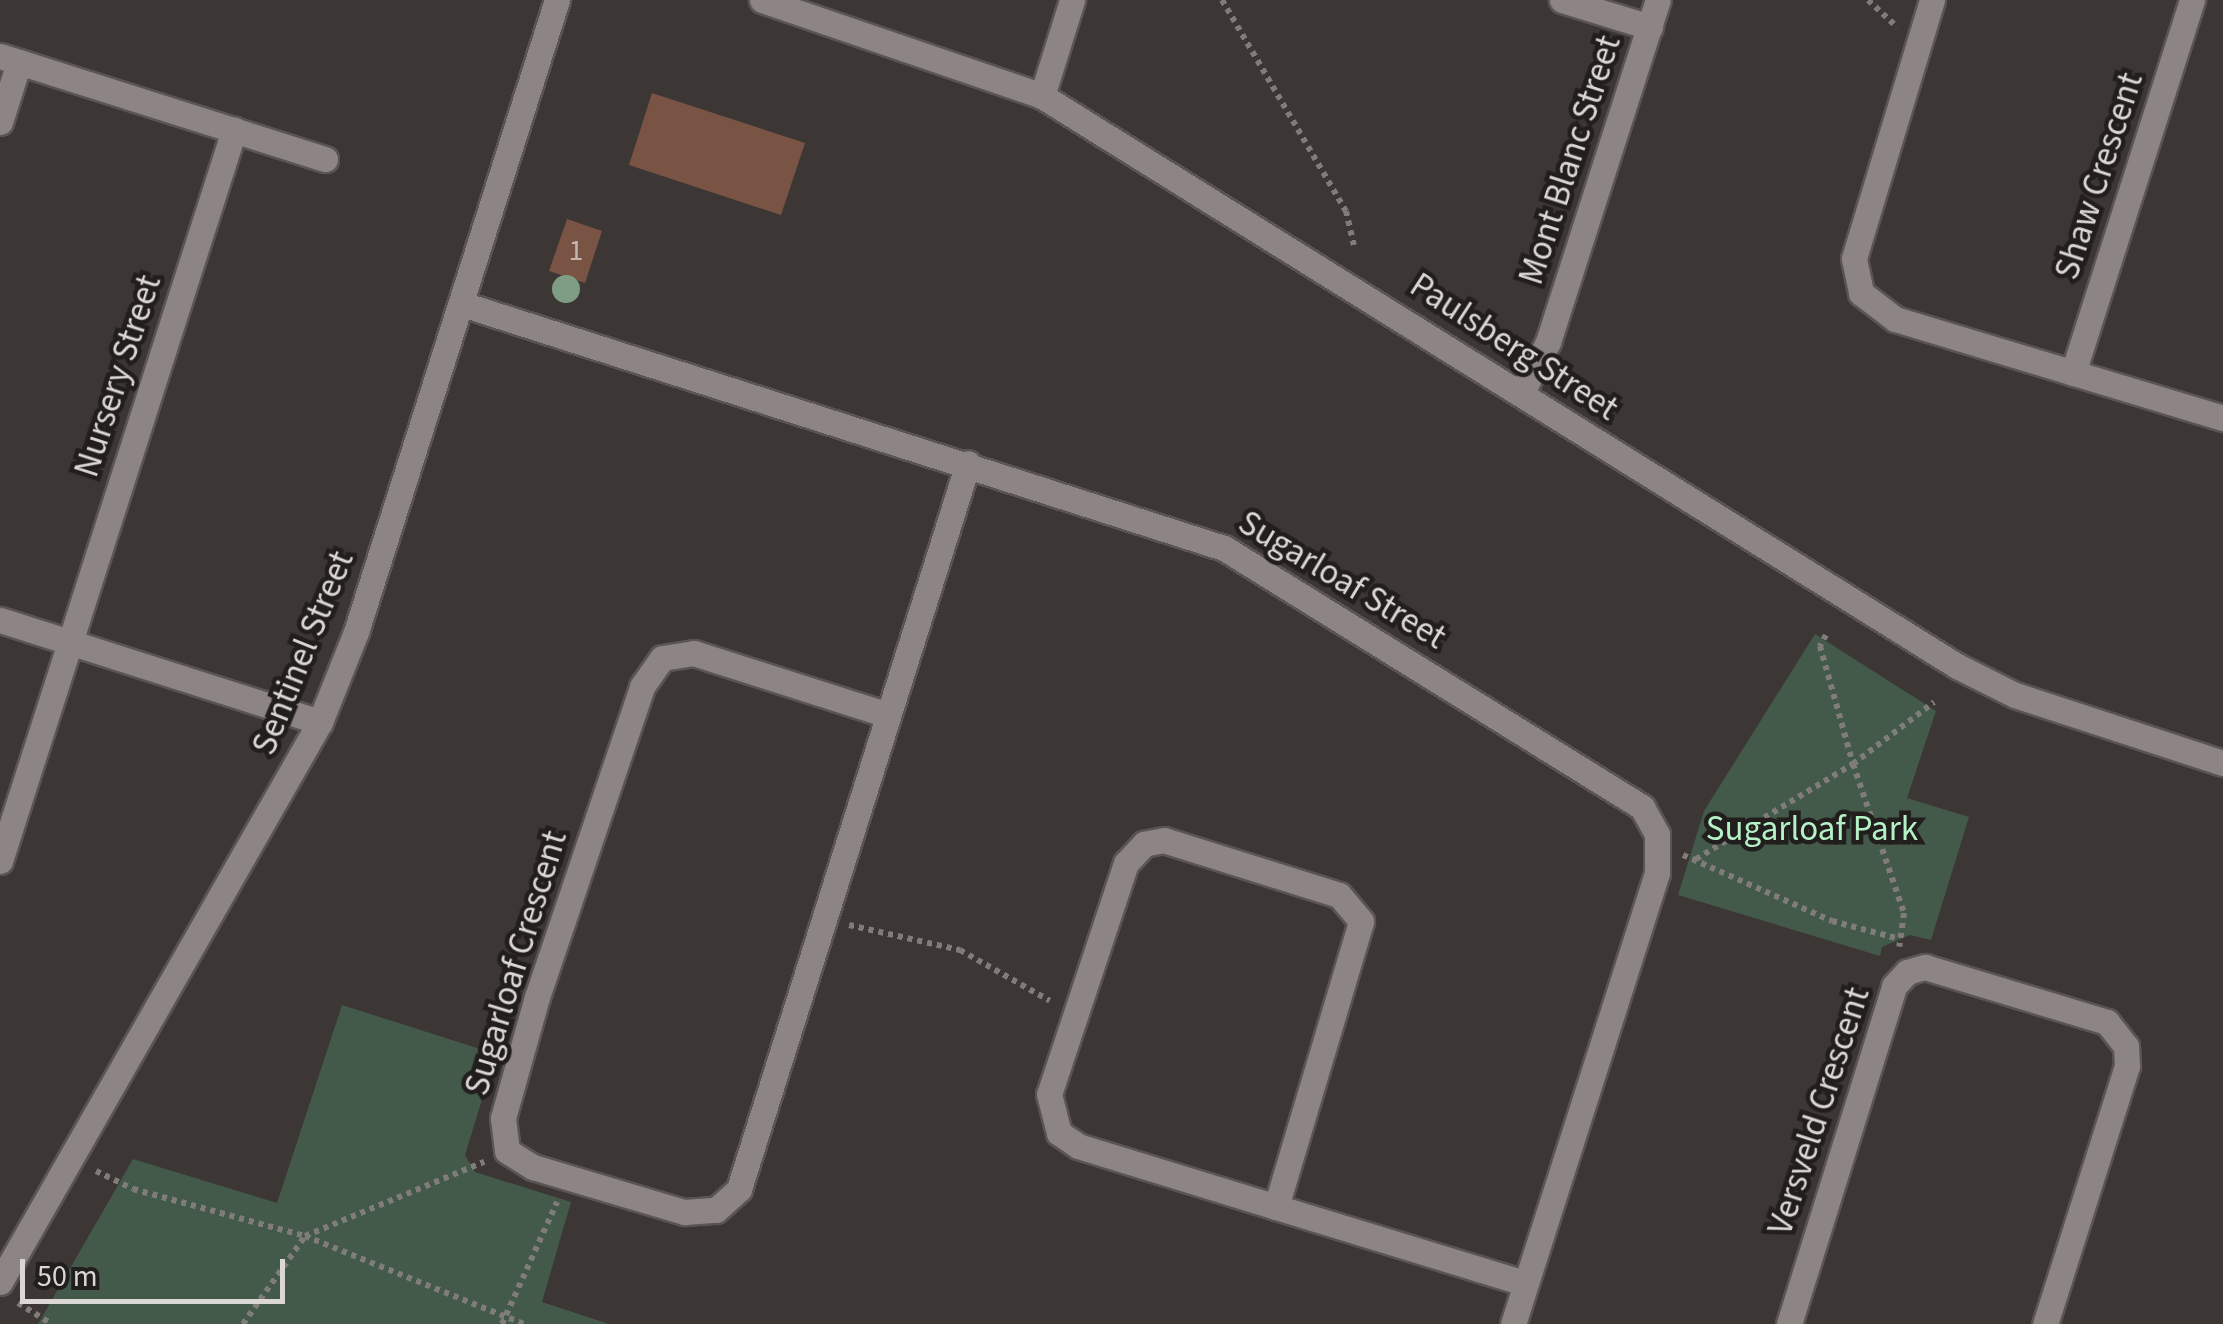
<!DOCTYPE html>
<html>
<head>
<meta charset="utf-8">
<style>
	body { margin:0 }
	#map { position:relative; width:2223px; height:1324px; overflow:hidden; background:#3c3634; font-family:"Source Sans 3",sans-serif }
	div>[style] { position:absolute }
	.green>* { inset:0; background:#435949 }
	.building>* { inset:0; background:#795445 }
	.path>* { height:6px; margin-top:-3px; transform-origin:0; background:repeating-linear-gradient(90deg,#807c7a 0 5px,transparent 0 10px) }
	.roads { filter:drop-shadow(2px 0 #5a5553) drop-shadow(-2px 0 #5a5553) drop-shadow(0 2px #5a5553) drop-shadow(0 -2px #5a5553) }
	.minor>* { height:25px; margin:-12.5px; padding:0 12.5px; transform-origin:12.5px; border-radius:12.5px; background:#8c8583 }
	.tertiary>* { height:25px; margin:-12.5px; padding:0 12.5px; transform-origin:12.5px; border-radius:12.5px; background:#8c8583 }
	.trees>* { width:28px; height:28px; margin:-14px; border-radius:50%; background:#7f9d84 }
	span { translate:-50% -50%; white-space:nowrap; text-align:center; line-height:1.15; -webkit-text-stroke:9px #211e1d; paint-order:stroke }
	.number-label { font-size:30px; color:#c2b6b1 }
	.number-label span { -webkit-text-stroke-width:0 }
	.street-label { font-size:35px; color:#dad7d5 }
	.park-label { font-size:35px; color:#b5f1c6 }
	.scale { position:absolute; left:20px; top:1259px; width:265px; height:45px; box-sizing:border-box; border:5px solid #dad7d5; border-top:0; padding-left:12px; font-size:30px; line-height:35px; white-space:nowrap; color:#dad7d5; -webkit-text-stroke:8px #211e1d; paint-order:stroke }
</style>
</head>
<body>
<div id="map">
	<div class="green">
		<div style="clip-path:polygon(1815px 634px,1936px 711px,1907px 798px,1969px 817px,1931px 940px,1910px 935px,1882px 947px,1880px 956px,1678px 895px,1704px 811px)"></div>
		<div style="clip-path:polygon(342px 1005px,496px 1054px,465px 1155px,475px 1172px,571px 1202px,542px 1302px,609px 1324px,38px 1324px,133px 1159px,277px 1203px)"></div>
	</div>
	<div class="building">
		<div style="clip-path:polygon(652px 93px,805px 143px,781px 215px,629px 165px)"></div>
		<div style="clip-path:polygon(567px 219px,602px 231px,585px 283px,549px 271px)"></div>
	</div>
	<div class="path">
		<div style="left:1222px;top:0;width:245px;rotate:59.6deg"></div>
		<div style="left:1346px;top:211px;width:35px;rotate:77deg"></div>
		<div style="left:1868px;top:0;width:40px;rotate:43deg"></div>
		<div style="left:1826px;top:635px;width:13px;rotate:119deg"></div>
		<div style="left:1820px;top:646px;width:123px;rotate:74.4deg"></div>
		<div style="left:1853px;top:764px;width:157px;rotate:71.1deg"></div>
		<div style="left:1904px;top:913px;width:34px;rotate:98deg"></div>
		<div style="left:1683px;top:855px;width:163px;rotate:23.9deg"></div>
		<div style="left:1832px;top:921px;width:66px;rotate:14.9deg"></div>
		<div style="left:1696px;top:859px;width:184px;rotate:-31.2deg"></div>
		<div style="left:1853px;top:764px;width:102px;rotate:-37.4deg"></div>
		<div style="left:849px;top:925px;width:114px;rotate:12.7deg"></div>
		<div style="left:960px;top:950px;width:103px;rotate:29.5deg"></div>
		<div style="left:96px;top:1171px;width:41px;rotate:25.9deg"></div>
		<div style="left:133px;top:1189px;width:178px;rotate:15.3deg"></div>
		<div style="left:305px;top:1236px;width:194px;rotate:-22.5deg"></div>
		<div style="left:18px;top:1303px;width:39px;rotate:32deg"></div>
		<div style="left:243px;top:1324px;width:108px;rotate:-54.8deg"></div>
		<div style="left:305px;top:1236px;width:236px;rotate:21.9deg"></div>
		<div style="left:502px;top:1324px;width:134px;rotate:-65.7deg"></div>
	</div>
	<div class="roads">
		<div class="minor">
			<div style="left:1562px;top:0;width:92px;rotate:17.1deg"></div>
			<div style="left:1932px;top:0;width:270px;rotate:106.8deg"></div>
			<div style="left:1854px;top:259px;width:35px;rotate:78deg"></div>
			<div style="left:1861px;top:293px;width:43px;rotate:37.4deg"></div>
			<div style="left:1895px;top:319px;width:343px;rotate:16.8deg"></div>
			<div style="left:0;top:56px;width:341px;rotate:17.6deg"></div>
			<div style="left:0;top:122px;width:63px;rotate:-72.4deg"></div>
			<div style="left:462px;top:304px;width:800px;rotate:17.76deg"></div>
			<div style="left:1224px;top:548px;width:492px;rotate:31.8deg"></div>
			<div style="left:1642px;top:807px;width:31px;rotate:61deg"></div>
			<div style="left:1657px;top:834px;width:39px;rotate:90deg"></div>
			<div style="left:1657px;top:873px;width:473px;rotate:107.7deg"></div>
			<div style="left:2073px;top:373px;width:392px;rotate:-72.3deg"></div>
			<div style="left:1521px;top:394px;width:59px;rotate:-62.6deg"></div>
			<div style="left:1548px;top:342px;width:359px;rotate:-72.2deg"></div>
			<div style="left:0;top:620px;width:336px;rotate:17.7deg"></div>
			<div style="left:888px;top:715px;width:204px;rotate:-162.3deg"></div>
			<div style="left:694px;top:653px;width:32px;rotate:171deg"></div>
			<div style="left:662px;top:658px;width:35px;rotate:125deg"></div>
			<div style="left:642px;top:687px;width:327px;rotate:108.7deg"></div>
			<div style="left:537px;top:997px;width:126px;rotate:105.7deg"></div>
			<div style="left:503px;top:1118px;width:33px;rotate:83deg"></div>
			<div style="left:507px;top:1151px;width:31px;rotate:32deg"></div>
			<div style="left:533px;top:1167px;width:158px;rotate:16.6deg"></div>
			<div style="left:684px;top:1212px;width:32px;rotate:-4deg"></div>
			<div style="left:716px;top:1210px;width:31px;rotate:-42deg"></div>
			<div style="left:739px;top:1189px;width:761px;rotate:-72.49deg"></div>
			<div style="left:0;top:861px;width:768px;rotate:-72.25deg"></div>
			<div style="left:1276px;top:1207px;width:298px;rotate:-73.4deg"></div>
			<div style="left:1361px;top:921px;width:34px;rotate:-130deg"></div>
			<div style="left:1339px;top:895px;width:183px;rotate:-162.6deg"></div>
			<div style="left:1164px;top:840px;width:20px;rotate:169deg"></div>
			<div style="left:1144px;top:844px;width:26px;rotate:133deg"></div>
			<div style="left:1126px;top:863px;width:243px;rotate:108.4deg"></div>
			<div style="left:1049px;top:1094px;width:40px;rotate:75.6deg"></div>
			<div style="left:1059px;top:1133px;width:23px;rotate:34deg"></div>
			<div style="left:1078px;top:1146px;width:207px;rotate:17.1deg"></div>
			<div style="left:1276px;top:1207px;width:260px;rotate:17deg"></div>
			<div style="left:0;top:1282px;width:645px;rotate:-60.26deg"></div>
			<div style="left:320px;top:722px;width:97px;rotate:-68.2deg"></div>
			<div style="left:356px;top:632px;width:663px;rotate:-72.36deg"></div>
			<div style="left:1789px;top:1324px;width:354px;rotate:-72.7deg"></div>
			<div style="left:1894px;top:986px;width:19px;rotate:-47deg"></div>
			<div style="left:1907px;top:972px;width:19px;rotate:-16deg"></div>
			<div style="left:1925px;top:967px;width:190px;rotate:16.8deg"></div>
			<div style="left:2107px;top:1022px;width:31px;rotate:52deg"></div>
			<div style="left:2126px;top:1046px;width:20px;rotate:87deg"></div>
			<div style="left:2127px;top:1066px;width:271px;rotate:107.6deg"></div>
		</div>
		<div class="tertiary">
			<div style="left:762px;top:0;width:296px;rotate:18.9deg"></div>
			<div style="left:1042px;top:96px;width:1078px;rotate:31.92deg"></div>
			<div style="left:1957px;top:666px;width:65px;rotate:26.6deg"></div>
			<div style="left:2015px;top:695px;width:219px;rotate:18.1deg"></div>
			<div style="left:1042px;top:96px;width:101px;rotate:-72.6deg"></div>
		</div>
	</div>
	<div class="trees">
		<div style="left:566px;top:289px"></div>
	</div>
	<div class="number-label">
		<span style="left:576px;top:251px">1</span>
	</div>
	<div class="street-label">
		<span style="left:1570px;top:160px;rotate:-72deg">Mont Blanc Street</span>
		<span style="left:2099px;top:176px;rotate:-72deg">Shaw Crescent</span>
		<span style="left:1514px;top:347px;rotate:33deg">Paulsberg Street</span>
		<span style="left:118px;top:376px;rotate:-72deg">Nursery Street</span>
		<span style="left:1342px;top:580px;rotate:31deg">Sugarloaf Street</span>
		<span style="left:303px;top:653px;rotate:-68deg">Sentinel Street</span>
		<span style="left:516px;top:963px;rotate:-73deg">Sugarloaf Crescent</span>
		<span style="left:1819px;top:1111px;rotate:-72deg">Versveld Crescent</span>
	</div>
	<div class="park-label">
		<span style="left:1812px;top:829px">Sugarloaf Park</span>
	</div>
	<div class="scale">50 m</div>
</div>
</body>
</html>
